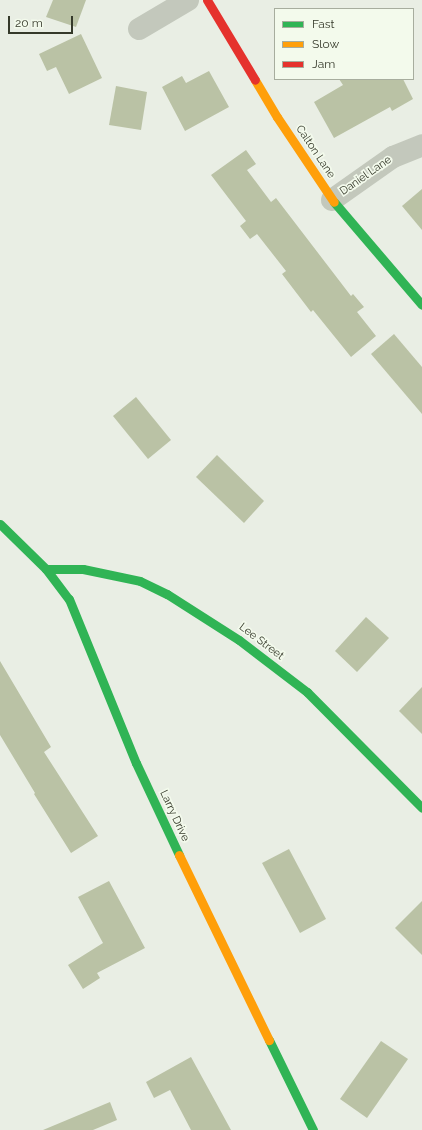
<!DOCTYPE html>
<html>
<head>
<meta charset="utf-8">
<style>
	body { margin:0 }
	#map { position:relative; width:422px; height:1130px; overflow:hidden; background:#e9eee4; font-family:Raleway,sans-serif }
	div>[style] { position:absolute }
	.building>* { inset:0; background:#bac2a5 }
	.street>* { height:22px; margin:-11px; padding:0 11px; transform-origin:11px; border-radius:11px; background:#c3c8bc }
	.fast>* { height:9px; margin:-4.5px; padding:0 4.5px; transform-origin:4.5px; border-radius:4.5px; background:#30b455 }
	.slow>* { height:9px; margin:-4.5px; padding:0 4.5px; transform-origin:4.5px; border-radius:4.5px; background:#ff9f0a }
	.jam>* { height:9px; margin:-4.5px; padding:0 4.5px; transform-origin:4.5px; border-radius:4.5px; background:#e5322d }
	span { translate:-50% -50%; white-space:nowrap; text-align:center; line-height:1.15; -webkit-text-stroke:3.5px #f3faec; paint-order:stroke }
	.street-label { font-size:11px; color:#35392a }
	.legend { position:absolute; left:274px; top:8px; width:140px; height:72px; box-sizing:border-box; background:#f3faec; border:1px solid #a7ad9e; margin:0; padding:5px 7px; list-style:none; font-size:12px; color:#35392a }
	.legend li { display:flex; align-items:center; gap:8px; height:20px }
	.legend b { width:20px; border:1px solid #a7ad9e }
	.scale { position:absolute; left:8px; top:16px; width:65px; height:18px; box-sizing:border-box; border:2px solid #35392a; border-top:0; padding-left:5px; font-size:12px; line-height:14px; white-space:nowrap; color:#35392a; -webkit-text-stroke:3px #f3faec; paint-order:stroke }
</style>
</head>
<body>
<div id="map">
	<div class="building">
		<div style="clip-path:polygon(53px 0,86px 0,76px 27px,46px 17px)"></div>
		<div style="clip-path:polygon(81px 34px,102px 78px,69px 94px,56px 67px,47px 71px,39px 54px)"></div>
		<div style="clip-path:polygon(209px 71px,229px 107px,185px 131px,162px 87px,182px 76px,186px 83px)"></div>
		<div style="clip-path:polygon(339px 79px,403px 79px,413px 99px,392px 111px,390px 107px,334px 138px,314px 102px,343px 85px)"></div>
		<div style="clip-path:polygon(116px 86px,147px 92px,141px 130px,109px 125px)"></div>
		<div style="clip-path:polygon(246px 150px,256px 164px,247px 170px,271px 202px,276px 198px,351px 296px,353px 294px,364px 307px,357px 312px,376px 336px,351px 357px,313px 310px,311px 312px,282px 274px,286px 271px,257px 234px,250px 239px,240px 226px,246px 221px,211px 175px)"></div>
		<div style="clip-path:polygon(422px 189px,422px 230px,402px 206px)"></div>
		<div style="clip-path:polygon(394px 334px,422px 367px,422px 414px,371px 354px)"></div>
		<div style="clip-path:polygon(136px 397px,171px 440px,148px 459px,113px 416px)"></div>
		<div style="clip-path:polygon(217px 455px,264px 501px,244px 523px,196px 477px)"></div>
		<div style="clip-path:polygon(366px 617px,389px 638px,357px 672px,335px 651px)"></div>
		<div style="clip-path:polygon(0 661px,51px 747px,44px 752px,98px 836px,71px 853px,34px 794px,35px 793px,0 735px)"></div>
		<div style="clip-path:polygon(422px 687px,422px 734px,399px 711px)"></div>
		<div style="clip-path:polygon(289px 849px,326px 919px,300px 933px,262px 863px)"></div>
		<div style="clip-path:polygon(109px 881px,145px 948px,97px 973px,100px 978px,83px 989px,68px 965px,103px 943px,78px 897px)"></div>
		<div style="clip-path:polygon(422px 901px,422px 955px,395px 928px)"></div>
		<div style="clip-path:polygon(381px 1041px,408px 1059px,367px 1118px,340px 1099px)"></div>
		<div style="clip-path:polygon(191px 1057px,231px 1130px,191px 1130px,170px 1090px,154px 1098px,146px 1082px)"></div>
		<div style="clip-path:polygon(110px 1102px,117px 1120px,93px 1130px,43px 1130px)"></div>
	</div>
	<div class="street">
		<div style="left:139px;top:29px;width:57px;rotate:-30.6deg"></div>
		<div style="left:332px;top:200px;width:75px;rotate:-35.2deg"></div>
		<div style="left:393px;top:157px;width:31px;rotate:-22deg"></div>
	</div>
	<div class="fast">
		<div style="left:334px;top:202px;width:135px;rotate:49.5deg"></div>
		<div style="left:0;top:524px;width:64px;rotate:44.4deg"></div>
		<div style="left:46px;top:569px;width:38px;rotate:53deg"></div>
		<div style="left:69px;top:599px;width:177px;rotate:67.8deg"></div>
		<div style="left:136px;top:763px;width:102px;rotate:64.9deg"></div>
		<div style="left:46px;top:569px;width:37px"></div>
		<div style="left:83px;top:569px;width:58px;rotate:11.9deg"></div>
		<div style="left:140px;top:581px;width:30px;rotate:26deg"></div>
		<div style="left:167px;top:594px;width:85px;rotate:32.6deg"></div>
		<div style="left:239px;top:640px;width:86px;rotate:37.4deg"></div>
		<div style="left:307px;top:692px;width:163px;rotate:45.2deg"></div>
		<div style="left:269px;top:1040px;width:100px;rotate:63.9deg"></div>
	</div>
	<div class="slow">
		<div style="left:255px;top:80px;width:43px;rotate:59.3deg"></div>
		<div style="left:277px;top:117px;width:102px;rotate:56.2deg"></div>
		<div style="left:179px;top:855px;width:206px;rotate:64.1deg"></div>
	</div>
	<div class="jam">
		<div style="left:207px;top:0;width:93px;rotate:59deg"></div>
	</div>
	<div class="street-label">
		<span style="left:315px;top:152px;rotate:56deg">Calton Lane</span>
		<span style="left:366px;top:176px;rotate:-35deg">Daniel Lane</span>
		<span style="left:261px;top:642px;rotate:37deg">Lee Street</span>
		<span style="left:174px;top:816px;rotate:65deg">Larry Drive</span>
	</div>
	<ul class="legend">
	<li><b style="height:5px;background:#30b455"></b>Fast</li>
	<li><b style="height:5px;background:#ff9f0a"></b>Slow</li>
	<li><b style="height:5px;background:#e5322d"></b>Jam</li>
	</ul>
	<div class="scale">20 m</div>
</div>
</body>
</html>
